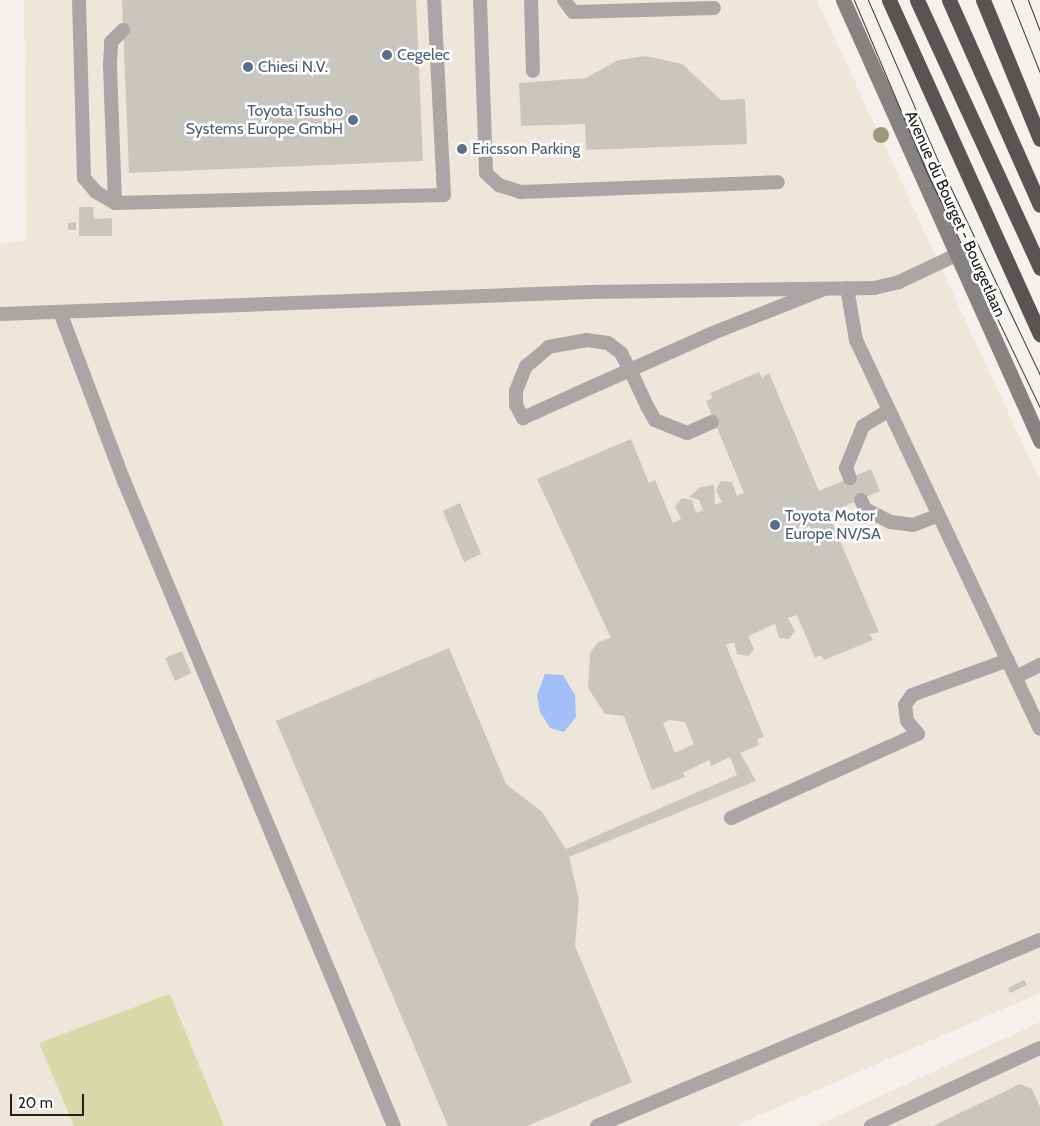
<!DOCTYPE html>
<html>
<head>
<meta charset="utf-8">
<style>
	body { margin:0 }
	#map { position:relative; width:1040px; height:1126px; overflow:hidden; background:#f4f1ec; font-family:Cabin,sans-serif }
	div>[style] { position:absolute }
	.built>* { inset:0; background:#eee6da }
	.green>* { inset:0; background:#d5daa8 }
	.water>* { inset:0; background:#a3bff7 }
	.building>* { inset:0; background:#c9c6c0 }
	.lane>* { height:14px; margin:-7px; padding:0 7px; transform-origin:7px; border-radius:7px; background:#aaa6a6 }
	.secondary>* { height:15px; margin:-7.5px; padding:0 7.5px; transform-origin:7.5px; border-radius:7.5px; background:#878282 }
	.highway>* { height:15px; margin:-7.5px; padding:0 7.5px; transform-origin:7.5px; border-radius:7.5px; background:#595353 }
	.tram>* { height:1px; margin:-0.5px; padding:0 0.5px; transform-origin:0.5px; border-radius:0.5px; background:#3b3a38 }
	.trees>* { width:16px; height:16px; margin:-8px; border-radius:50%; background:#9a9b76 }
	.dots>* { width:14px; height:14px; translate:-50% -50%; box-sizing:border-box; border:2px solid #fff; border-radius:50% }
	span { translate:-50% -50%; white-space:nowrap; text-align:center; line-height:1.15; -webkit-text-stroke:5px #fff; paint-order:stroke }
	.service-label { font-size:16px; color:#4e5e75 }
	.left { translate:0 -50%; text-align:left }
	.right { translate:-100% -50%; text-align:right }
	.street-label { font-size:16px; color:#21201e }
	.scale { position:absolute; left:10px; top:1094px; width:74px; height:22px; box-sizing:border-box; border:2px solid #21201e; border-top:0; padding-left:6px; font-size:15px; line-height:18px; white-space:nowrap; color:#21201e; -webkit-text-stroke:4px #fff; paint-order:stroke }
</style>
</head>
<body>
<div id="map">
	<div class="built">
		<div style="clip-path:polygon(24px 0,817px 0,1040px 481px,1040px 993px,735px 1126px,0 1126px,0 243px,27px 241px)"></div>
		<div style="clip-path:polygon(1040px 1022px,1040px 1126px,816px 1126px)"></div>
	</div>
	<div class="green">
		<div style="clip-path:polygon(170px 994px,224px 1126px,74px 1126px,39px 1043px)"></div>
	</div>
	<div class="water">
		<div style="clip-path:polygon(545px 674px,563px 675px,575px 695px,576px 717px,564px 732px,550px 728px,540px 712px,537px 695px)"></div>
	</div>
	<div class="building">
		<div style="clip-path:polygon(122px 0,416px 0,423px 161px,129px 173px)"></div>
		<div style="clip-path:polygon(645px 56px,682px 64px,721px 100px,745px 99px,747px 144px,586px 150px,585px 124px,521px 126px,519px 83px,586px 78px,618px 60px)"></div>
		<div style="clip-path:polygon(79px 207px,93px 207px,94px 219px,112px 218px,112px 236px,79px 236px)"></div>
		<div style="clip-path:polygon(76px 222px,76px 230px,68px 230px,68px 223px)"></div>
		<div style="clip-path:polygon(evenodd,759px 372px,762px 378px,769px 373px,819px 491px,871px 469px,880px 491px,828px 513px,879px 632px,870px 634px,873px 640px,824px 660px,821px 655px,815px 658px,797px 615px,788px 618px,795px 631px,789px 639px,779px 638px,775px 624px,748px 636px,754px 649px,749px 656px,737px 654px,734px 642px,726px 645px,764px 737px,757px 739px,759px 745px,740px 753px,756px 781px,569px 857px,579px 900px,575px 946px,632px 1082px,527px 1126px,448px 1126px,276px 721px,449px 648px,506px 784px,542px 812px,566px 849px,737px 775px,730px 757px,711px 766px,709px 760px,683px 773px,685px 777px,652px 790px,624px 716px,605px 714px,588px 688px,590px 653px,598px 642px,611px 638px,537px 479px,631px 439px,649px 483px,655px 480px,673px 523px,681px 519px,675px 506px,682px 498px,692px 500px,696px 513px,703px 510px,699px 500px,689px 497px,700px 487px,714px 485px,715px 505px,722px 502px,716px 490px,721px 481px,732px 482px,737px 496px,744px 493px,706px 401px,713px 398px,710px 393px,759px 372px,670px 720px,685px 722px,694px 744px,675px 753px,663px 723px,670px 720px)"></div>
		<div style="clip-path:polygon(460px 503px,481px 554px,464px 562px,443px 511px)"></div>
		<div style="clip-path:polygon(182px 651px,191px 673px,175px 681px,165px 658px)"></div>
		<div style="clip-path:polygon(1024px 980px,1027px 985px,1010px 993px,1008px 988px)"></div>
		<div style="clip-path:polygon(1020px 1084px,1032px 1089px,1040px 1107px,1040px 1126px,933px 1126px)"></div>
	</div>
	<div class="lane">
		<div style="left:79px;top:0;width:178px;rotate:88.4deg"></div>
		<div style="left:84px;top:178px;width:18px;rotate:49deg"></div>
		<div style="left:96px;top:192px;width:22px;rotate:30deg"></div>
		<div style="left:115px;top:203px;width:329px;rotate:-1.4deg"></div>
		<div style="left:444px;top:195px;width:195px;rotate:-92.9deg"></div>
		<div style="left:480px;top:0;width:173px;rotate:88deg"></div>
		<div style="left:486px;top:173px;width:18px;rotate:43deg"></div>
		<div style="left:499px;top:185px;width:23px;rotate:18deg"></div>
		<div style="left:521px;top:192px;width:257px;rotate:-2.2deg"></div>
		<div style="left:531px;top:0;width:71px;rotate:88.4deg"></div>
		<div style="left:564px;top:0;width:15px;rotate:53deg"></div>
		<div style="left:573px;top:12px;width:141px;rotate:-1.6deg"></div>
		<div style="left:115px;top:203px;width:139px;rotate:-92.1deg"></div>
		<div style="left:110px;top:64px;width:22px;rotate:-87deg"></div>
		<div style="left:111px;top:42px;width:17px;rotate:-45deg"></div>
		<div style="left:847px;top:288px;width:53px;rotate:80.2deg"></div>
		<div style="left:856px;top:340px;width:430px;rotate:64.7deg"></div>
		<div style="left:60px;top:312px;width:181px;rotate:69.3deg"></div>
		<div style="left:124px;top:481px;width:699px;rotate:67.29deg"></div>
		<div style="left:0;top:314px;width:590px;rotate:-2.14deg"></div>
		<div style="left:590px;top:292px;width:284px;rotate:-0.8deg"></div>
		<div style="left:874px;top:288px;width:26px;rotate:-13deg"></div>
		<div style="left:899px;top:282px;width:61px;rotate:-25.3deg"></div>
		<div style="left:712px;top:422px;width:27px;rotate:156deg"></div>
		<div style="left:687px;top:433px;width:35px;rotate:-158deg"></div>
		<div style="left:655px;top:420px;width:16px;rotate:-120deg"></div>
		<div style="left:647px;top:406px;width:40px;rotate:-115deg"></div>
		<div style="left:630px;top:370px;width:19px;rotate:-118deg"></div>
		<div style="left:621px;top:353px;width:16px;rotate:-142deg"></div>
		<div style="left:608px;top:343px;width:21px;rotate:-172deg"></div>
		<div style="left:587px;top:340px;width:39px;rotate:170deg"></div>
		<div style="left:549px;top:347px;width:30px;rotate:140deg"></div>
		<div style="left:526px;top:366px;width:27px;rotate:112deg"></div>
		<div style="left:516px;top:391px;width:14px;rotate:90deg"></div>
		<div style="left:516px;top:405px;width:15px;rotate:62deg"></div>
		<div style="left:523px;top:418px;width:58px;rotate:-24.4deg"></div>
		<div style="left:576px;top:394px;width:59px;rotate:-24deg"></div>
		<div style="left:630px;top:370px;width:91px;rotate:-24deg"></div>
		<div style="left:713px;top:333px;width:119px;rotate:-21.6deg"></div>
		<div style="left:850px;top:478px;width:11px;rotate:-112deg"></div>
		<div style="left:846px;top:468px;width:45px;rotate:-68deg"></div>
		<div style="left:863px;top:426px;width:29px;rotate:-31deg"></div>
		<div style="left:861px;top:500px;width:10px;rotate:66deg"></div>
		<div style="left:865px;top:509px;width:28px;rotate:27deg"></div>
		<div style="left:890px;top:522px;width:23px;rotate:7deg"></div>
		<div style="left:913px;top:525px;width:26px;rotate:-21deg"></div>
		<div style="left:1016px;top:677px;width:27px;rotate:-27deg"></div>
		<div style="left:731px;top:818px;width:205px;rotate:-24.2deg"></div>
		<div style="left:918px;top:734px;width:17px;rotate:-130deg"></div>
		<div style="left:907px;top:721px;width:16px;rotate:-97deg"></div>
		<div style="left:905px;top:705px;width:12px;rotate:-55deg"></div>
		<div style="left:912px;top:695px;width:102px;rotate:-20deg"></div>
		<div style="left:597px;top:1126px;width:480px;rotate:-22.8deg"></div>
		<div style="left:871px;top:1126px;width:186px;rotate:-24.8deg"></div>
	</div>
	<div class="secondary">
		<div style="left:843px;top:0;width:483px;rotate:65.9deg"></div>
	</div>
	<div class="highway">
		<div style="left:889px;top:0;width:367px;rotate:65.7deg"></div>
		<div style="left:917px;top:0;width:295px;rotate:65.3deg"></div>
		<div style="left:949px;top:0;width:224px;rotate:66.1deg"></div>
		<div style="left:983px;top:0;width:150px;rotate:67.7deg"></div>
	</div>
	<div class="tram">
		<div style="left:854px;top:0;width:190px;rotate:67.1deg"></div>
		<div style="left:928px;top:175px;width:259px;rotate:64.3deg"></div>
		<div style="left:868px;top:0;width:173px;rotate:66.5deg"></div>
		<div style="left:937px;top:159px;width:239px;rotate:64.5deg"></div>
		<div style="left:1011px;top:0;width:79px;rotate:68.3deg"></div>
		<div style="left:1028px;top:0;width:33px;rotate:69deg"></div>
	</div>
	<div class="trees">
		<div style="left:881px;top:135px"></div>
	</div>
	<div class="dots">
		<div style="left:387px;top:55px;background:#5c6f8a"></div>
		<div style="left:248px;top:67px;background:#5c6f8a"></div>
		<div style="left:353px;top:120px;background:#5c6f8a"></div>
		<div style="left:462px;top:149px;background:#5c6f8a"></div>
		<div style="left:775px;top:525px;background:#5c6f8a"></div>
	</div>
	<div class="service-label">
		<span class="left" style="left:397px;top:55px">Cegelec</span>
		<span class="left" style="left:258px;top:67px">Chiesi N.V.</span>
		<span class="right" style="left:343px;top:120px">Toyota Tsusho<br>Systems Europe GmbH</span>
		<span class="left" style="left:472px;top:149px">Ericsson Parking</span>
		<span class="left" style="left:785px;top:525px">Toyota Motor<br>Europe NV/SA</span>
	</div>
	<div class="street-label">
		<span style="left:955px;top:214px;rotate:66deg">Avenue du Bourget - Bourgetlaan</span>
	</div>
	<div class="scale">20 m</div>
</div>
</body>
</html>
